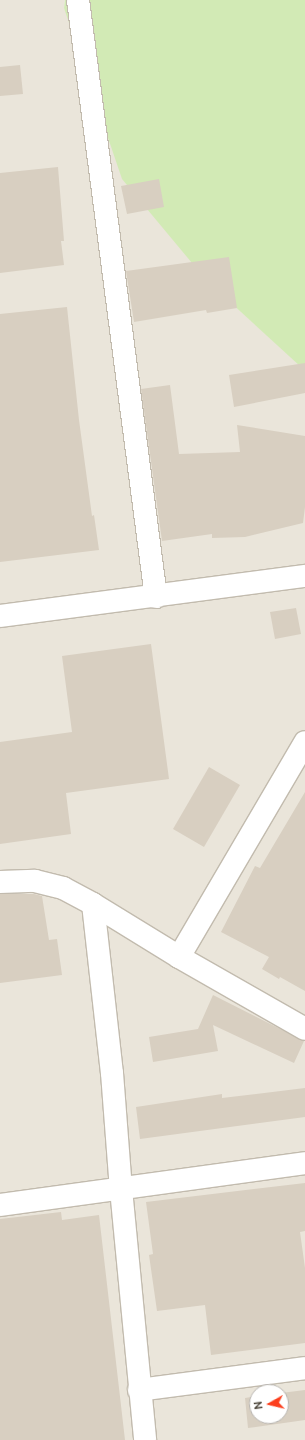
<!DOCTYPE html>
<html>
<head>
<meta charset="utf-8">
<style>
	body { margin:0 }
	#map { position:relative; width:305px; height:1440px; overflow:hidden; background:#f6f3ec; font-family:Ubuntu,sans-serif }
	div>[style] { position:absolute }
	.residential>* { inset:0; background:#eae5da }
	.green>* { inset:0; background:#d2eab5 }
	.building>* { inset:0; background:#d8cfc1 }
	.roads { filter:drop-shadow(1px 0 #c2bbae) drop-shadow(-1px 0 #c2bbae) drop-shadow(0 1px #c2bbae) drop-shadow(0 -1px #c2bbae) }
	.minor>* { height:22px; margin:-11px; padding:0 11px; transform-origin:11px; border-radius:11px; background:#fff }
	span { translate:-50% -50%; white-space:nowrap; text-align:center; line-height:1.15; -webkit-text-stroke:3px #fff; paint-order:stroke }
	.north { position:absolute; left:249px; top:1384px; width:40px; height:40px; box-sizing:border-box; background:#fff; border:1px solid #b7b4b0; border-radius:50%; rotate:262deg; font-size:11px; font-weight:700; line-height:16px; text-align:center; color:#4b4439 }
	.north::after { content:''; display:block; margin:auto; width:14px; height:18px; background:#fc3f1d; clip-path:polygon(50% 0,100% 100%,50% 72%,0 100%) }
</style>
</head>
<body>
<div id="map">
	<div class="residential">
		<div style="clip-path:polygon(evenodd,0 0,65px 0,64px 8px,207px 281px,301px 366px,305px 367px,305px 1440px,0 1440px,0 0,257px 1392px,281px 1392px,281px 1416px,257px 1416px,257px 1392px)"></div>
	</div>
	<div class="green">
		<div style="clip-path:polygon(65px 0,305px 0,305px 367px,301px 367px,207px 281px,122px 179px,64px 8px)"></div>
	</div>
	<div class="building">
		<div style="clip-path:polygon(20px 65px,23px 94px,0 96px,0 67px)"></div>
		<div style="clip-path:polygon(58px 167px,64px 241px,61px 241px,64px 265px,0 273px,0 173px)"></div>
		<div style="clip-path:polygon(159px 179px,164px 207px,127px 214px,121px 186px)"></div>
		<div style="clip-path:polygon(229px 257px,237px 308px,207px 313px,206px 310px,134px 322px,126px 271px)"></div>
		<div style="clip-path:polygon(67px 307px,79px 420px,92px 516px,94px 515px,99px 550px,0 562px,0 314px)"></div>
		<div style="clip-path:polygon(305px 363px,305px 393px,234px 407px,229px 375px)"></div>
		<div style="clip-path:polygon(170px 385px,179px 454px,240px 452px,237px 425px,305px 436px,305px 507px,303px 523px,245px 537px,212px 538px,212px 534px,162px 541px,141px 389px)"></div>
		<div style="clip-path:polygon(296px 608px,301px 634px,275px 639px,270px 612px)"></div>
		<div style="clip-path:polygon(151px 644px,169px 779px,66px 793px,71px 834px,0 844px,0 742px,72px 732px,62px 656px)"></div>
		<div style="clip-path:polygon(209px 767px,240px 785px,204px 847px,173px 829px)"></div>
		<div style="clip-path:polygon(305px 792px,305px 991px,280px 977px,279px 979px,262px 969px,269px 957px,221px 932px,255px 866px,260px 868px)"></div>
		<div style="clip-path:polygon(0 894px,34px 894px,42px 896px,49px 940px,57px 939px,62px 975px,0 983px)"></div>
		<div style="clip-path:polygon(213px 995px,304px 1041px,294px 1063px,213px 1025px,218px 1051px,153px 1062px,149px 1037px,198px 1029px)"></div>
		<div style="clip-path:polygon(305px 1088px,305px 1117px,140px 1139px,136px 1107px,222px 1094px,222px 1098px)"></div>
		<div style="clip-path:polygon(305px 1183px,305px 1231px,300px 1232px,305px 1268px,305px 1343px,211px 1355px,205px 1305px,157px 1311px,149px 1255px,153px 1254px,146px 1202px)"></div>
		<div style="clip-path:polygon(61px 1212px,62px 1220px,99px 1215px,125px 1440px,0 1440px,0 1219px)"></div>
		<div style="clip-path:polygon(305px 1390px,305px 1420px,248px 1428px,245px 1398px,257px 1396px,257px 1416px,281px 1416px,281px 1393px)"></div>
	</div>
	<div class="roads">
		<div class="minor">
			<div style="left:78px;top:0;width:602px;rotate:82.56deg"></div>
			<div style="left:0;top:616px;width:308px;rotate:-7.5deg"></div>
			<div style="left:0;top:882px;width:35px;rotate:-2deg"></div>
			<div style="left:35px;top:881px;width:29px;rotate:14deg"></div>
			<div style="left:63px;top:888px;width:34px;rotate:28deg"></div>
			<div style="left:93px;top:904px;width:101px;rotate:31.6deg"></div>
			<div style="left:179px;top:957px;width:145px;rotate:29.7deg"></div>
			<div style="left:93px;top:904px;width:170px;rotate:83.6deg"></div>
			<div style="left:112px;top:1073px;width:116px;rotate:85.6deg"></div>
			<div style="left:121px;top:1189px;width:252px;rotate:84.5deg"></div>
			<div style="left:179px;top:957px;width:249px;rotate:-59.6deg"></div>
			<div style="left:0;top:1205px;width:308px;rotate:-7.8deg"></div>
			<div style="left:139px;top:1390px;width:167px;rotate:-7.5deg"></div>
		</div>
	</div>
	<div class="north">N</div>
</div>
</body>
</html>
